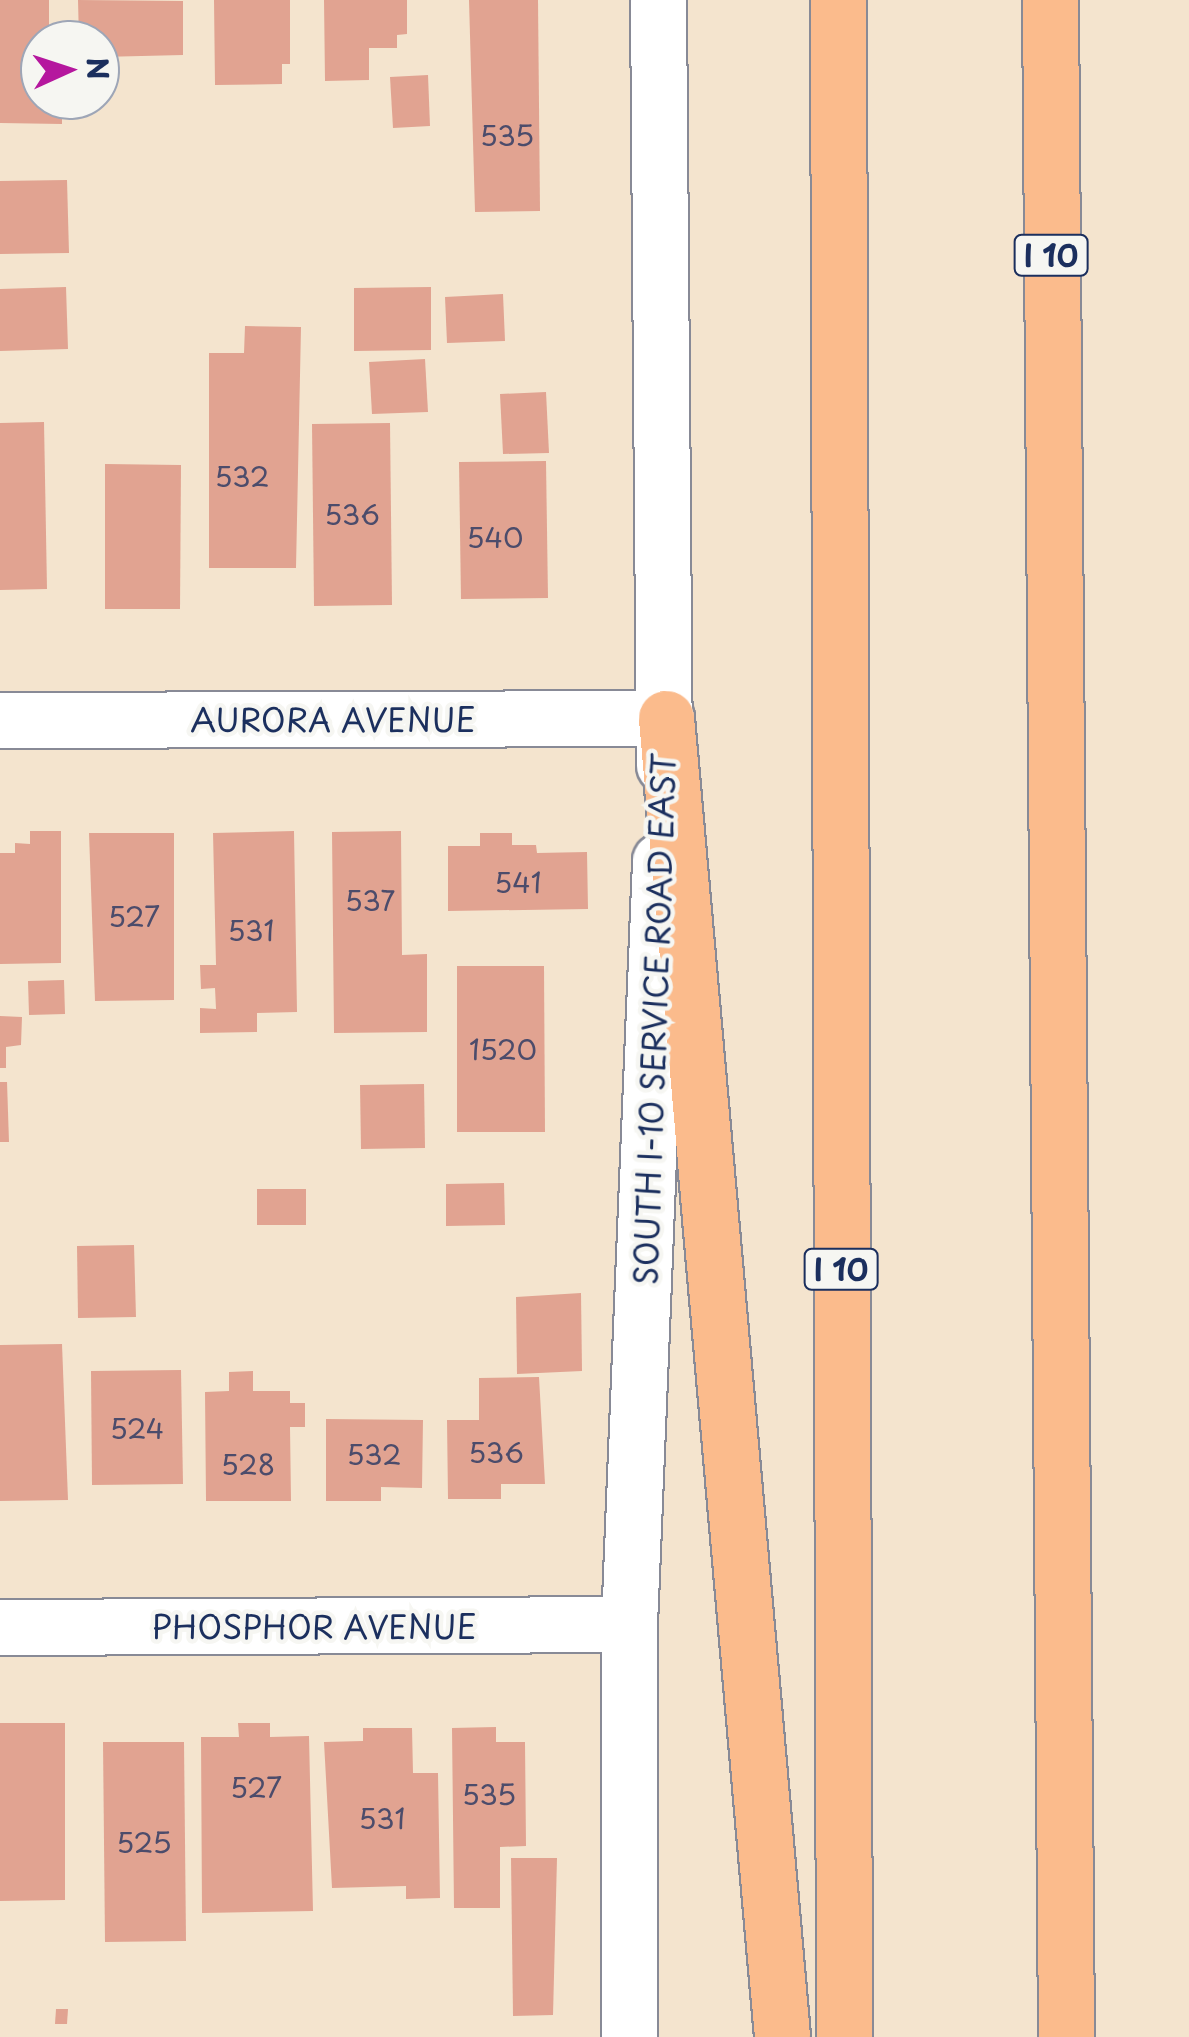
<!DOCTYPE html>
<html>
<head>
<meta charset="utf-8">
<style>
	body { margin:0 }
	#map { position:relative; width:1189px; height:2037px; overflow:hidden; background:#f4e4ce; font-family:"Playpen Sans",sans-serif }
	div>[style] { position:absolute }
	.building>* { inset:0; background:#e1a391 }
	.roads { filter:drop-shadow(2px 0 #888a96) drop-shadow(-2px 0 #888a96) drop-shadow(0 2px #888a96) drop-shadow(0 -2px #888a96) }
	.minor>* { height:55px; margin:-27.5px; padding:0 27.5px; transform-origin:27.5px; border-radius:27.5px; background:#fff }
	.highway>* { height:55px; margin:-27.5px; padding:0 27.5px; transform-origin:27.5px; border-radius:27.5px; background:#fbbb8c }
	span { translate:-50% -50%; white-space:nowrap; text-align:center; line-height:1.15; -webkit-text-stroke:9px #f6f6f2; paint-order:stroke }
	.number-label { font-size:28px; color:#4c4c6b }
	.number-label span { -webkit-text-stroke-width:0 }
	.shield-label span { padding:2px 8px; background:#f6f6f2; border:2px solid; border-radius:8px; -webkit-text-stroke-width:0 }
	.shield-label { font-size:30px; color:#1b2f5e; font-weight:700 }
	.street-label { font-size:32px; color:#1b2f5e }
	.north { position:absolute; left:20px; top:20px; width:100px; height:100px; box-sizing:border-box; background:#f6f6f2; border:2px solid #9ea6b7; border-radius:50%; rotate:87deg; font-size:28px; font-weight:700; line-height:40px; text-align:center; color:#1b2f5e }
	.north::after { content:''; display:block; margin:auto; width:35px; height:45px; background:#b5179e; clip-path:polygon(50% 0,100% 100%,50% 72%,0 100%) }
</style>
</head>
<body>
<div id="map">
	<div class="building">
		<div style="clip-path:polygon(0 0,49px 0,49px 40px,40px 40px,40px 100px,62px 100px,62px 124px,0 123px)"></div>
		<div style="clip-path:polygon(78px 0,183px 1px,183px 55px,100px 57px,100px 40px,79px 40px)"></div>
		<div style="clip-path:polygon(214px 0,290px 0,290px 64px,282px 64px,282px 84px,215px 85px)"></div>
		<div style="clip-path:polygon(324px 0,407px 0,407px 34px,397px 35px,397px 48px,369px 48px,369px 80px,325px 81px)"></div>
		<div style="clip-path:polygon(469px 0,538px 0,540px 211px,475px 212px)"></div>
		<div style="clip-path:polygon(428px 75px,430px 126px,393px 128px,390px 77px)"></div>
		<div style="clip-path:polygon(67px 180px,69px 253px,0 254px,0 181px)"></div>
		<div style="clip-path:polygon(66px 287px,68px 349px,0 351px,0 289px)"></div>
		<div style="clip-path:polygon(431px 287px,431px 350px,354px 351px,354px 288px)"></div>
		<div style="clip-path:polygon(503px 294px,505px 341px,447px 343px,445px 297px)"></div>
		<div style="clip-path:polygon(245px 326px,301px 327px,296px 568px,209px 568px,209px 353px,244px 353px)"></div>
		<div style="clip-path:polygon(425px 359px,428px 412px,372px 414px,369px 362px)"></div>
		<div style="clip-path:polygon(546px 392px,549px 453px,503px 454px,500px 394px)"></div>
		<div style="clip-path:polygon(44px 422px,47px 589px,0 590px,0 423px)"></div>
		<div style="clip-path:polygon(390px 423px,392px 605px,314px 606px,312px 424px)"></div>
		<div style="clip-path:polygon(546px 461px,548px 598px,461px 599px,459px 462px)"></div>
		<div style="clip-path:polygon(105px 464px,181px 465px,180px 609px,105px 609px)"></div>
		<div style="clip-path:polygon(30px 831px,61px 831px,61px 963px,0 964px,0 853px,15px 853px,15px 843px,30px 844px)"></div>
		<div style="clip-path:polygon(294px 831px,297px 1012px,257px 1013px,257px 1032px,200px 1033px,200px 1008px,216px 1009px,215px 988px,201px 989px,200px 965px,216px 965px,213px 833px)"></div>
		<div style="clip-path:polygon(401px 831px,402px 955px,427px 954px,427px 1032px,334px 1033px,332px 832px)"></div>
		<div style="clip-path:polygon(89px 833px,174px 833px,174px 1000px,95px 1001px)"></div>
		<div style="clip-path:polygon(480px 833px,512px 833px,512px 845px,536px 845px,537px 853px,587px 852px,588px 909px,448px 911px,448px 846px,480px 846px)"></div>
		<div style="clip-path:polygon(457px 966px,544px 966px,545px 1132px,457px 1132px)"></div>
		<div style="clip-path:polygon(64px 980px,65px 1014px,29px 1015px,28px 981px)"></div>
		<div style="clip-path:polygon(0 1016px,22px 1017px,21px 1045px,6px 1047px,6px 1068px,0 1068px)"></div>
		<div style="clip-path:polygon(0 1082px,7px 1082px,9px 1142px,0 1142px)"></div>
		<div style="clip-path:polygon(424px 1084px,425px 1148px,361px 1149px,360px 1085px)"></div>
		<div style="clip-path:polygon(504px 1183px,505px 1225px,446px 1226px,446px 1184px)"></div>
		<div style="clip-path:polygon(257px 1189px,306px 1189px,306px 1225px,257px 1225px)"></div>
		<div style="clip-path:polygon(134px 1245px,136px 1317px,78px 1318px,77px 1246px)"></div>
		<div style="clip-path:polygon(581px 1293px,582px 1371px,517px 1374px,516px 1297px)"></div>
		<div style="clip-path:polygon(62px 1344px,68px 1500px,0 1501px,0 1345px)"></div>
		<div style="clip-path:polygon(181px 1370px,183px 1484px,92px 1485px,91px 1371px)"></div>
		<div style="clip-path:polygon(253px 1371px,253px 1391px,290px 1391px,290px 1403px,305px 1403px,305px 1427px,290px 1427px,291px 1501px,206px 1501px,205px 1392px,229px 1391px,229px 1372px)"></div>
		<div style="clip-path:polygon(539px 1377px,545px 1484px,501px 1484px,501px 1499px,448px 1499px,447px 1420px,479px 1420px,479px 1378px)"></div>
		<div style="clip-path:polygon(326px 1419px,423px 1420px,422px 1488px,381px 1487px,381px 1501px,326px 1501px)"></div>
		<div style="clip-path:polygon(0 1723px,65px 1723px,65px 1900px,0 1901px)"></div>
		<div style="clip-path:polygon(238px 1723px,270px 1723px,270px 1737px,309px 1736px,313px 1911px,202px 1913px,201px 1737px,239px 1737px)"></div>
		<div style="clip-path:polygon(496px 1727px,496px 1742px,525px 1742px,526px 1846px,500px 1847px,500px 1908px,454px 1908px,452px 1728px)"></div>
		<div style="clip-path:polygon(363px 1728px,412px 1728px,413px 1773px,438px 1773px,440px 1898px,406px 1899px,406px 1886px,332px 1888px,324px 1742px,363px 1741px)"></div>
		<div style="clip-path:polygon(103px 1742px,184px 1742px,186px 1941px,105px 1942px)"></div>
		<div style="clip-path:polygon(511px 1858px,557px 1858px,553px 2015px,513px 2016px)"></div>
		<div style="clip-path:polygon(56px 2009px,68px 2009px,67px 2024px,55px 2024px)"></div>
	</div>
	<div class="roads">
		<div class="minor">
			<div style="left:658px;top:0;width:765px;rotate:89.55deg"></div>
			<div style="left:0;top:720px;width:666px;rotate:-0.17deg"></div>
			<div style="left:0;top:1627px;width:629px;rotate:-0.27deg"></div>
			<div style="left:629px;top:2037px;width:413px;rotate:-90deg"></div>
			<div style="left:629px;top:1624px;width:764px;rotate:-87.67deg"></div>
		</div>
		<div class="highway">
			<div style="left:838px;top:0;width:2037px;rotate:89.83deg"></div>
			<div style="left:1050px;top:0;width:2037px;rotate:89.55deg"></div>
			<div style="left:666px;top:718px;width:1324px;rotate:84.97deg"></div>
		</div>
	</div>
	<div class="number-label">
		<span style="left:507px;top:135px">535</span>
		<span style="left:242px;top:476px">532</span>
		<span style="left:352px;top:514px">536</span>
		<span style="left:495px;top:537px">540</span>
		<span style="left:518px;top:882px">541</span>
		<span style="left:370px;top:900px">537</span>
		<span style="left:134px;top:916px">527</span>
		<span style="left:251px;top:930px">531</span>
		<span style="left:503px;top:1049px">1520</span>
		<span style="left:137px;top:1428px">524</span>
		<span style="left:496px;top:1452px">536</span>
		<span style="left:374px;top:1454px">532</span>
		<span style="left:248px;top:1464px">528</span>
		<span style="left:256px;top:1787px">527</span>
		<span style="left:489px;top:1794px">535</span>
		<span style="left:382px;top:1818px">531</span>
		<span style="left:144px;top:1842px">525</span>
	</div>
	<div class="shield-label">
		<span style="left:1051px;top:255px">I 10</span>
		<span style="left:841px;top:1269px">I 10</span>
	</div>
	<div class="street-label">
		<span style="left:333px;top:719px">AURORA AVENUE</span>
		<span style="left:654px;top:1019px;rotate:-88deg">SOUTH I-10 SERVICE ROAD EAST</span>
		<span style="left:314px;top:1626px">PHOSPHOR AVENUE</span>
	</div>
	<div class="north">N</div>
</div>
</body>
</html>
